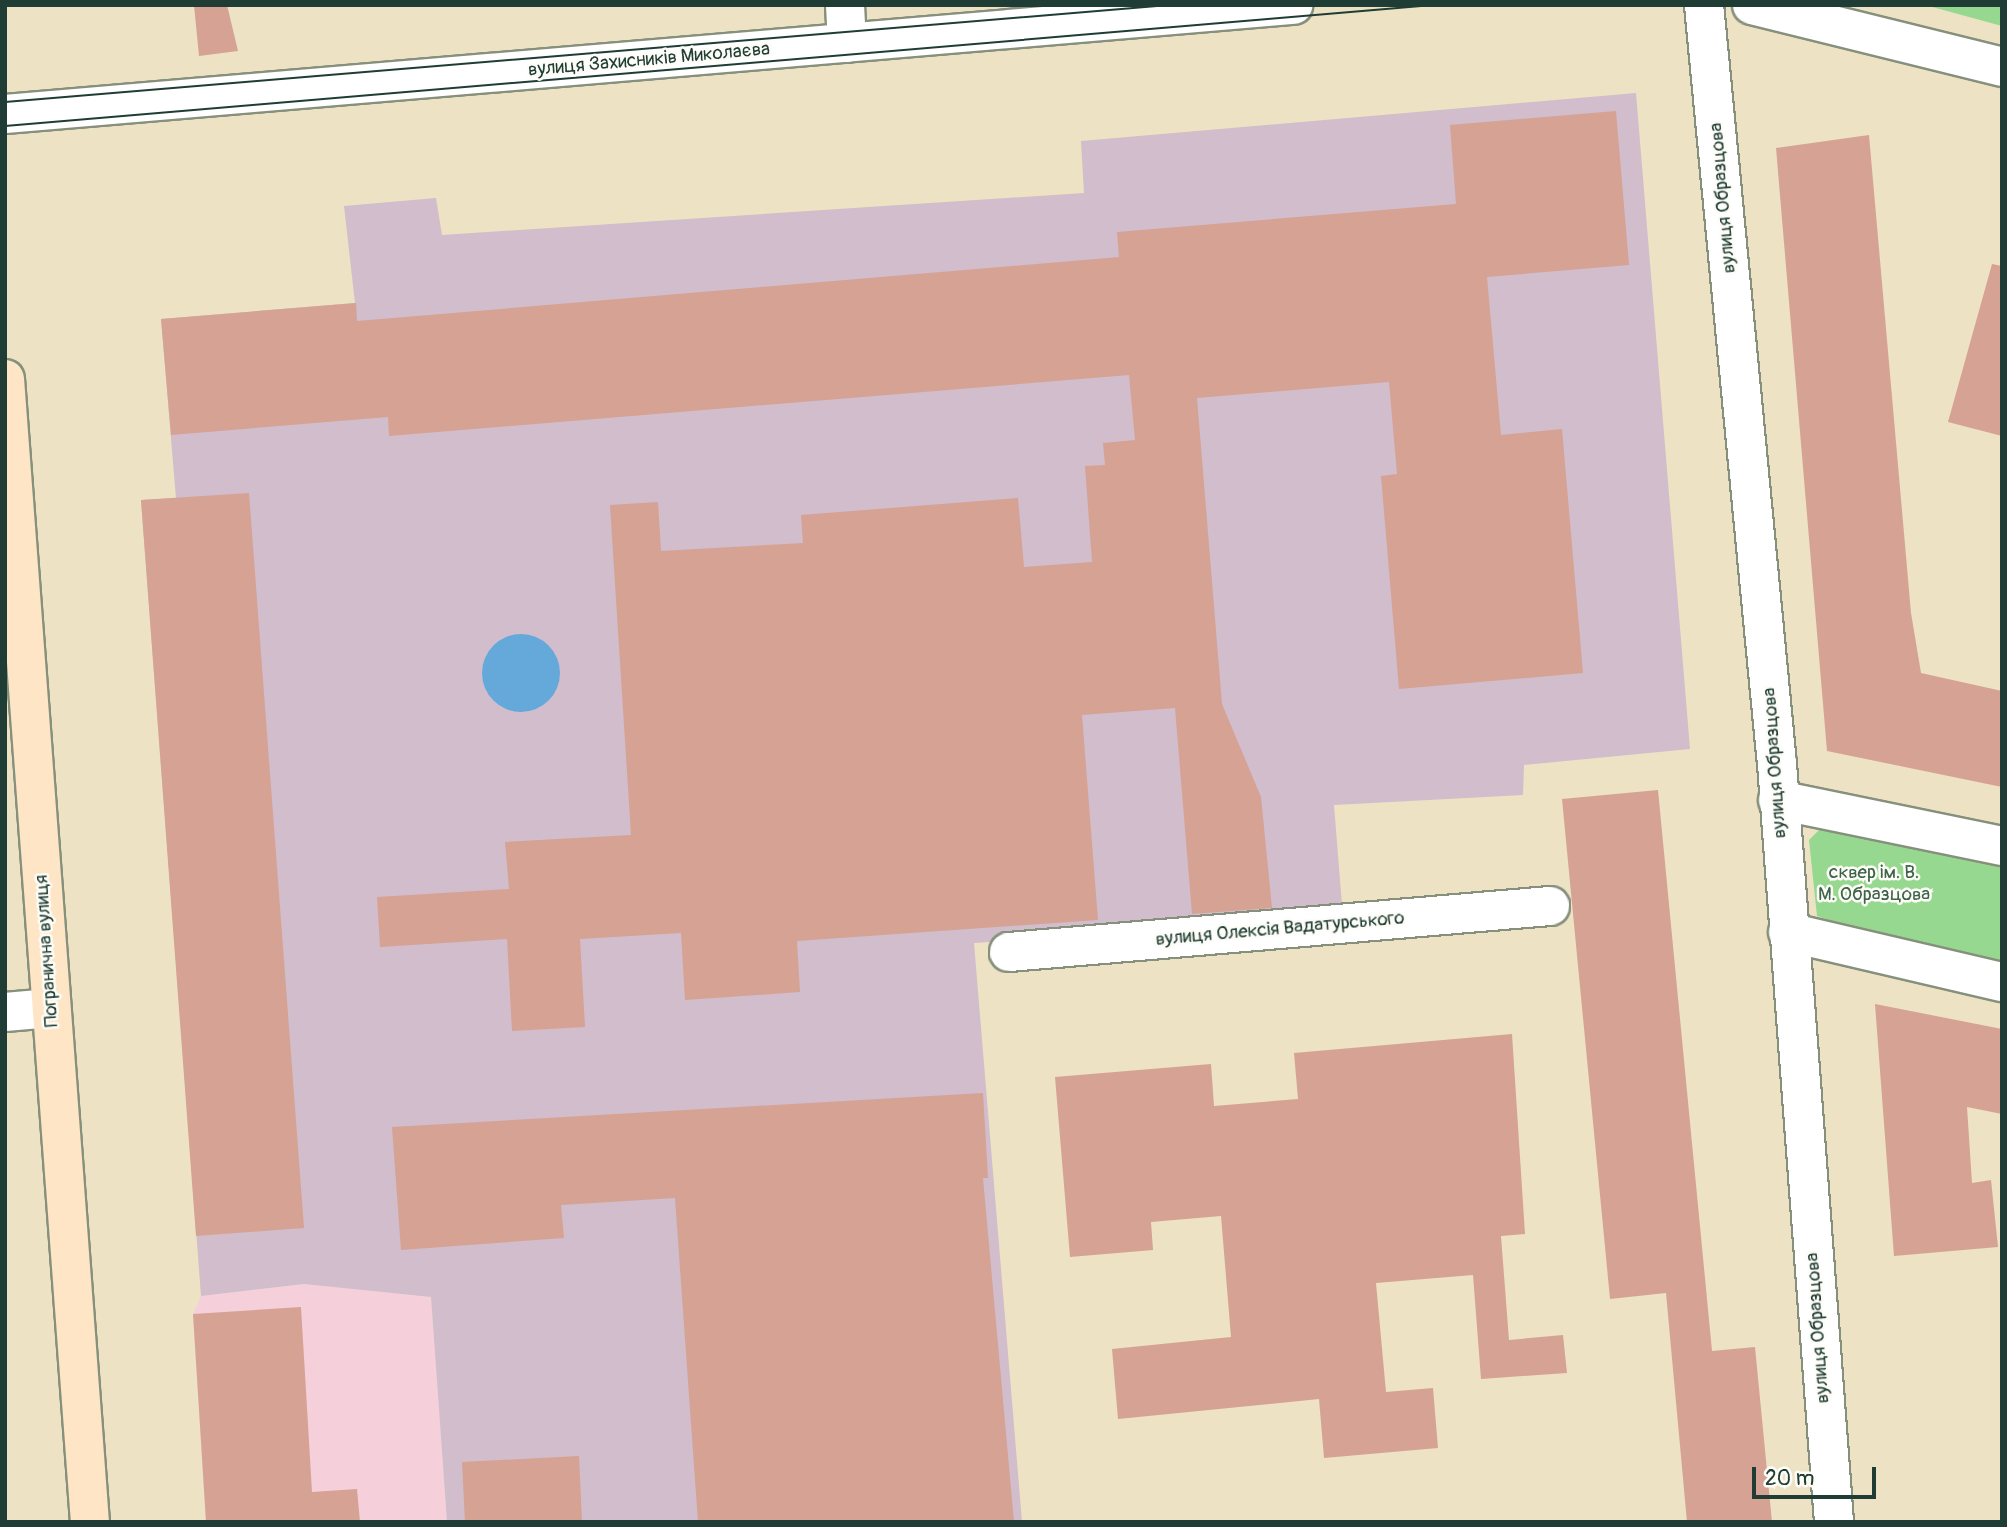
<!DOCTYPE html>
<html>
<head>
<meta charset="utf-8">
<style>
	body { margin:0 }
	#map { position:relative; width:2007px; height:1527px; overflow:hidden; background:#ede2c3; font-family:Pangolin,sans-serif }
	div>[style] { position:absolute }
	.built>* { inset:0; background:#f5cfda }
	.industrial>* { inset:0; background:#d1bdcb }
	.green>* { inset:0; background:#96d88f }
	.water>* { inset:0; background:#65a9da }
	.round { border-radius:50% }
	.building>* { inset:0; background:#d5a294 }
	.roads { filter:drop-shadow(2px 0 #86907c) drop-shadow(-2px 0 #86907c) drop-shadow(0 2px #86907c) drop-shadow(0 -2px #86907c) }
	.minor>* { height:38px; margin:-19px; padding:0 19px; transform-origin:19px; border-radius:19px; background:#fff }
	.secondary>* { height:38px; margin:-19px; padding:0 19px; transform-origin:19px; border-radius:19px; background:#fde5c5 }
	.tram>* { height:2px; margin:-1px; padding:0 1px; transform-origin:1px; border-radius:1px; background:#1f3d34 }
	span { translate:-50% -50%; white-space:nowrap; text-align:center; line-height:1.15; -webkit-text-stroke:5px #fdfcf7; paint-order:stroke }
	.street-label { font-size:19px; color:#1f3d34 }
	.park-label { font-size:19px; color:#3d644b }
	.frame { position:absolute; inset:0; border:7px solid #1f3d34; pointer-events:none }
	.scale { position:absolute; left:1752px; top:1467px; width:124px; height:32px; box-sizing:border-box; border:4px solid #1f3d34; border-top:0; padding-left:9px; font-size:21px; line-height:24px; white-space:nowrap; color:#1f3d34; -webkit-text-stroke:5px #fdfcf7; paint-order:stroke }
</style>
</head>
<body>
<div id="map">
	<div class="built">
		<div style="clip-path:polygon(304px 1284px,431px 1297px,447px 1522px,206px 1522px,193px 1314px,201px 1296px)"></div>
	</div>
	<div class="industrial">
		<div style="clip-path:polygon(1636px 93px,1690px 749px,1524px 765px,1523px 795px,1334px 805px,1343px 918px,974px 943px,1022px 1522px,447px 1522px,431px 1297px,304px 1284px,201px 1296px,141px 500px,176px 498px,161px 319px,355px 303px,344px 206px,436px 198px,442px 235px,1084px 193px,1081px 141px)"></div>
	</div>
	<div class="green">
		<div style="clip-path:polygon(1925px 5px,2002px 5px,2002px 26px)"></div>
		<div style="clip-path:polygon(1849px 828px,2002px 861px,2002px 961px,1860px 931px,1817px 916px,1809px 840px,1820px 829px)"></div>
	</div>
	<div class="water">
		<div class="round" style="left:482px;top:634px;width:78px;height:78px"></div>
	</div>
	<div class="building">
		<div style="clip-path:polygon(194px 5px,227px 5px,238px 51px,199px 56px)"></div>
		<div style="clip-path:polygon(1616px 111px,1629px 265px,1487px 277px,1501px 435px,1562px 429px,1583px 673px,1399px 689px,1381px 476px,1397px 474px,1389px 382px,1197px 398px,1222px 704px,1261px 797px,1272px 908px,1192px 914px,1175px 708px,1082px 715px,1098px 920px,797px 941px,800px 992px,685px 1000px,681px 933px,580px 939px,585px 1027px,512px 1031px,507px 939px,380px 947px,377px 897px,509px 889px,505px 842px,631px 835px,610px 505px,658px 502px,661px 551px,803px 543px,801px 515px,1018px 498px,1024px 567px,1092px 562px,1085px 466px,1105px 465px,1103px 443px,1135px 440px,1129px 375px,389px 436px,388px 417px,171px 435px,161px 319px,356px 303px,357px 321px,1119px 257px,1117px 232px,1456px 204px,1450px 125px)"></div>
		<div style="clip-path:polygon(1869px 135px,1911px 613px,1921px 673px,2002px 691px,2002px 787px,1827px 751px,1776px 148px)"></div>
		<div style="clip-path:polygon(1992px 264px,2002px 266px,2002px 436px,1948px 422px)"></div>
		<div style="clip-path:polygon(249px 493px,304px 1228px,196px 1236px,141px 500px)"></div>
		<div style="clip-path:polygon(1658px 790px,1712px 1351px,1755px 1347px,1772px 1522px,1687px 1522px,1666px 1293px,1610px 1299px,1562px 799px)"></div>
		<div style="clip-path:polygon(1875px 1004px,2002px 1029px,2002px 1114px,1967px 1107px,1972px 1183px,1991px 1180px,1998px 1247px,1894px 1256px)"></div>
		<div style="clip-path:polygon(1512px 1034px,1525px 1234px,1501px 1236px,1509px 1340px,1563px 1335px,1567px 1373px,1481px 1379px,1473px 1275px,1376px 1283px,1386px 1392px,1433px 1388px,1438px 1448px,1324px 1458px,1319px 1399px,1118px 1419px,1112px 1349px,1231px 1337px,1221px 1216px,1151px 1222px,1153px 1250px,1070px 1257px,1055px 1077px,1211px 1064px,1214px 1106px,1298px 1099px,1294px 1053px)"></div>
		<div style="clip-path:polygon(983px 1093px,988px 1178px,983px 1178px,1014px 1522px,698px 1522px,675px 1198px,561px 1205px,564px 1238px,401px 1250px,392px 1127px)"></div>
		<div style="clip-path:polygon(301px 1307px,312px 1492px,357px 1489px,360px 1522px,206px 1522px,193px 1314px)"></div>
		<div style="clip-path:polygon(579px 1456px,582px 1522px,465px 1522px,462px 1462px)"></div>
	</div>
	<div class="roads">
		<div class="minor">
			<div style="left:845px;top:5px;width:38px;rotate:87deg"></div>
			<div style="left:1704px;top:5px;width:763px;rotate:84.51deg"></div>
			<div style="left:1777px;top:764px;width:760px;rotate:85.7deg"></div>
			<div style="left:1752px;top:5px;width:258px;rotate:13.9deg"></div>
			<div style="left:5px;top:114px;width:1293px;rotate:-4.84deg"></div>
			<div style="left:1778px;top:800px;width:229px;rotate:11.6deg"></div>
			<div style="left:1788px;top:932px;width:220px;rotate:13.2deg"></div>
			<div style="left:1009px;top:952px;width:543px;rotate:-4.86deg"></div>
			<div style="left:5px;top:1012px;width:46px;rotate:-5deg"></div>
		</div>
		<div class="secondary">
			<div style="left:5px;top:379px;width:1146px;rotate:85.75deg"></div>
		</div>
	</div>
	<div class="tram">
		<div style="left:5px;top:102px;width:1168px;rotate:-4.76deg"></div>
		<div style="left:5px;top:126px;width:1433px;rotate:-4.84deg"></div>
	</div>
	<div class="street-label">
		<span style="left:649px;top:60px;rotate:-5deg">вулиця Захисників Миколаєва</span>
		<span style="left:1723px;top:198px;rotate:-95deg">вулиця Образцова</span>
		<span style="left:1775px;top:763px;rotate:-94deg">вулиця Образцова</span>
		<span style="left:1280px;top:929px;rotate:-5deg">вулиця Олексія Вадатурського</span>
		<span style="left:47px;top:951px;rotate:-94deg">Погранична вулиця</span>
		<span style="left:1818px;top:1328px;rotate:-94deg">вулиця Образцова</span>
	</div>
	<div class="park-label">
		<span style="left:1874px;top:884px">сквер ім. В.<br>М. Образцова</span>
	</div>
	<div class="frame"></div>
	<div class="scale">20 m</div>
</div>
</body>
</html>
